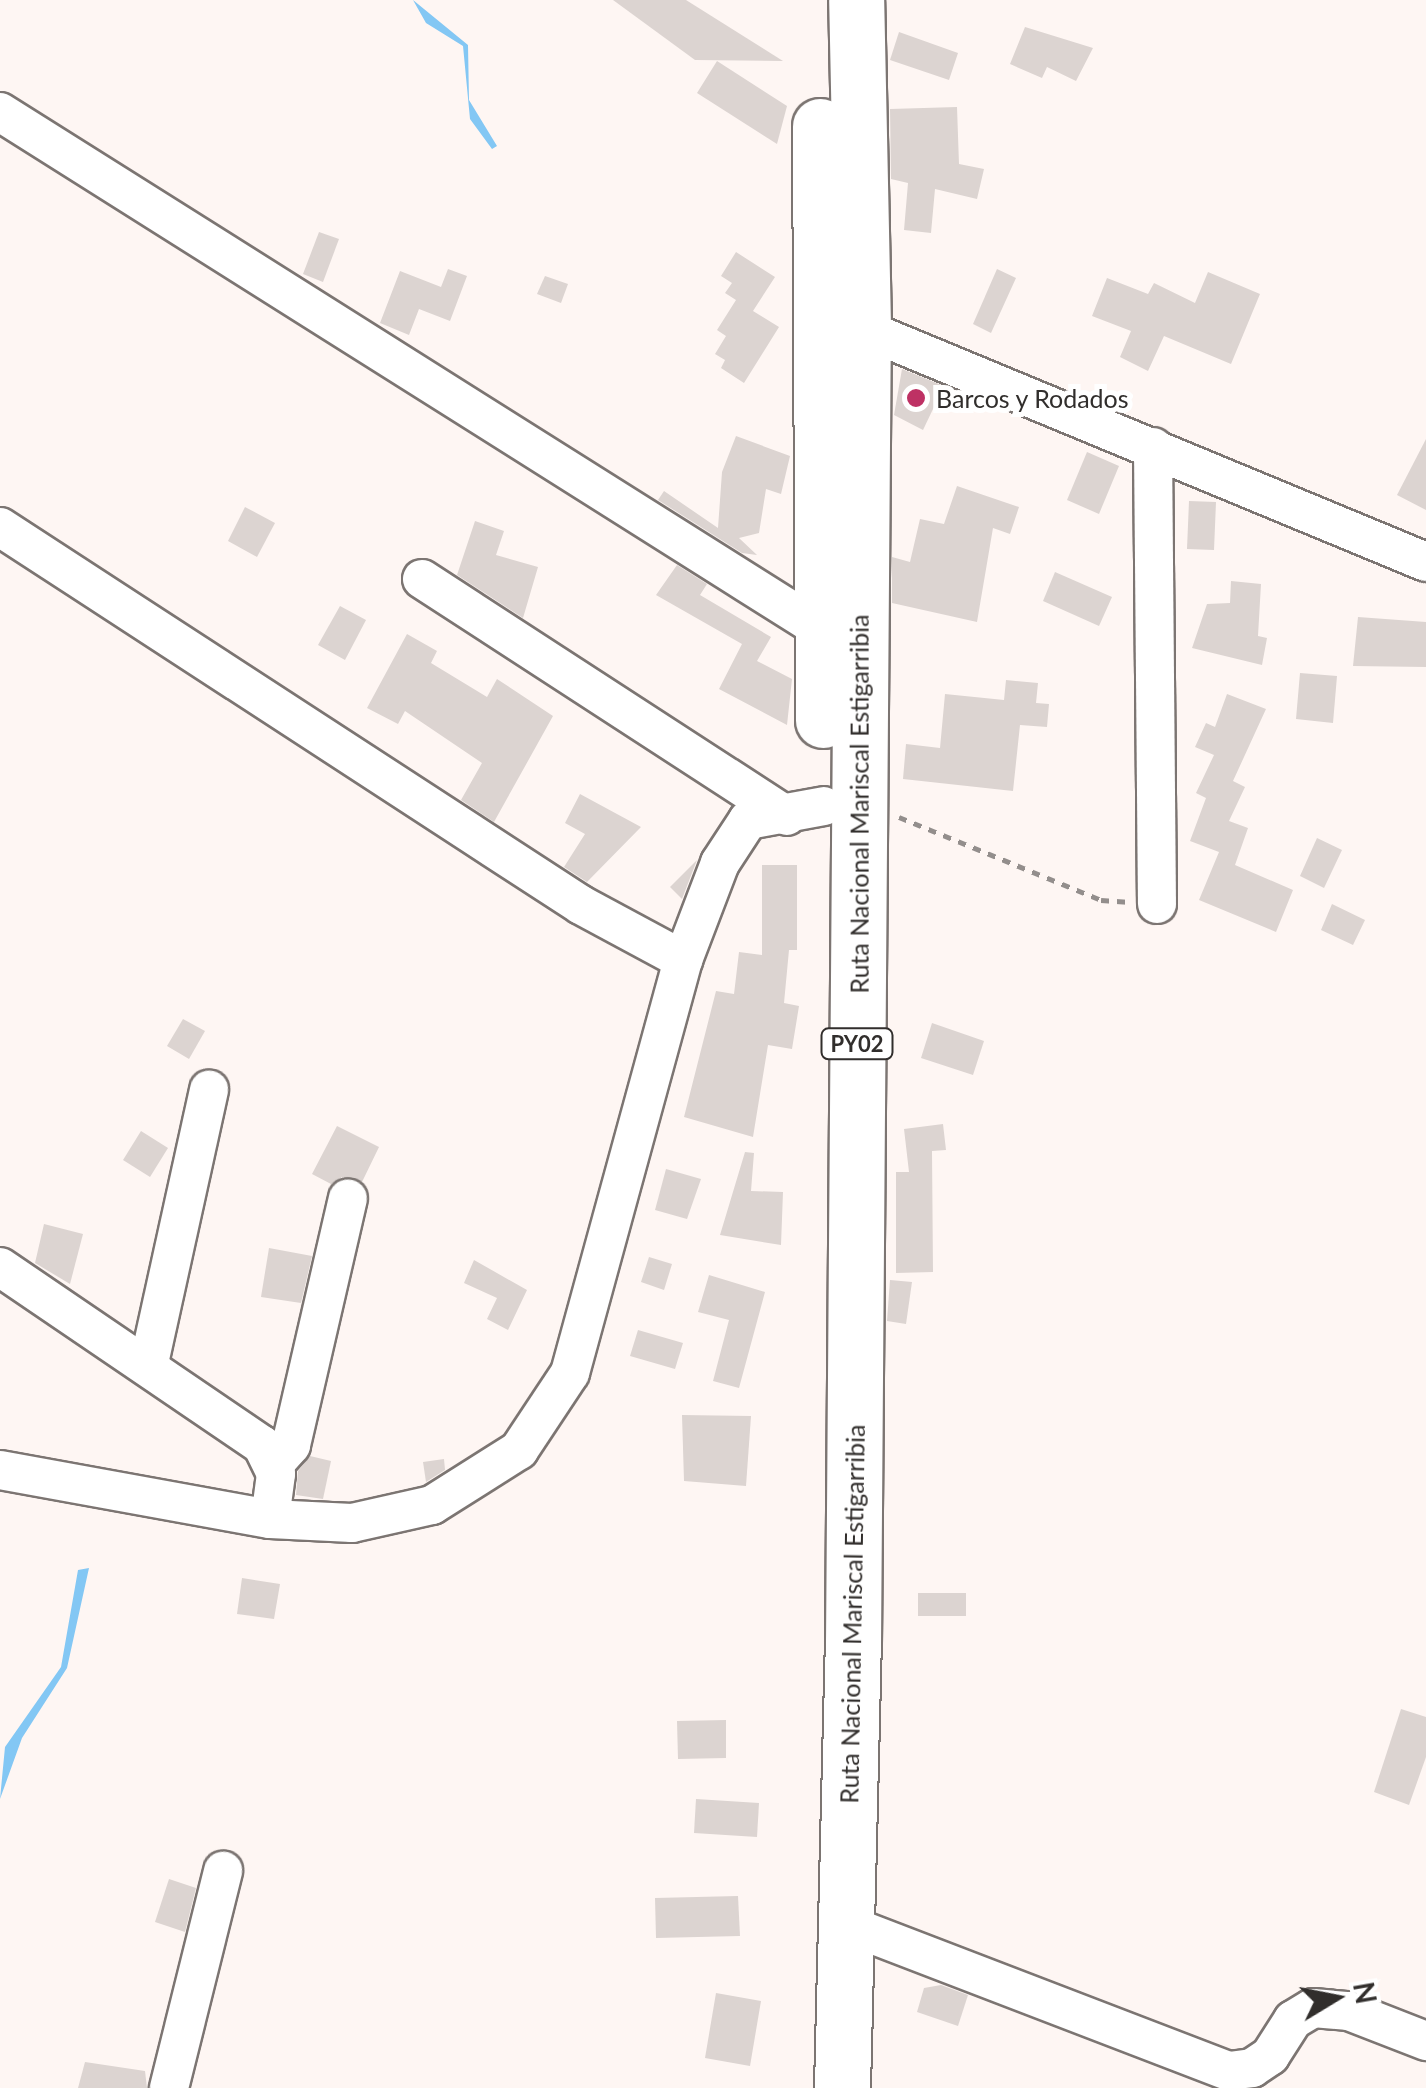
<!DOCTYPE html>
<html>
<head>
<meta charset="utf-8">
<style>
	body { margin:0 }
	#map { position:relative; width:1426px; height:2088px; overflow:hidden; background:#fef6f3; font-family:Lato,sans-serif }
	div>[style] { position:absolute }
	.water>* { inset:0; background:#83c7f4 }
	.building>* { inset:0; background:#dcd4d1 }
	.path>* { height:5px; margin-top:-2.5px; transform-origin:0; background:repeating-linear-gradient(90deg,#938e8c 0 8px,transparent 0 16px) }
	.roads { filter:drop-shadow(2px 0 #7c7572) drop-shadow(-2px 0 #7c7572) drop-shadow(0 2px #7c7572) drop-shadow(0 -2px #7c7572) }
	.minor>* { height:38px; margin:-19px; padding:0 19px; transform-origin:19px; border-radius:19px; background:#fff }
	.highway>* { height:55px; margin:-27.5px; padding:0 27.5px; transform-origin:27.5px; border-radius:27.5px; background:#fff }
	.dots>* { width:28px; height:28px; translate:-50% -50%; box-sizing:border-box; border:5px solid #fff; border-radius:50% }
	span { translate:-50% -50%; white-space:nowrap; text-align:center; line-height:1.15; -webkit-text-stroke:10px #fff; paint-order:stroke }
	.shield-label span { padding:2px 8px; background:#fff; border:2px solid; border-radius:8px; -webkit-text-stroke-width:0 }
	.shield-label { font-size:22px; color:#312e2c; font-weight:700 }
	.poi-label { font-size:25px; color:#312e2c }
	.left { translate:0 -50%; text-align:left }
	.street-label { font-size:25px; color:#312e2c }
	.north { position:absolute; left:1286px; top:1948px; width:100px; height:100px; -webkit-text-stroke:8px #fff; paint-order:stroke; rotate:80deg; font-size:28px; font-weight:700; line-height:40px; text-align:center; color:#312e2c }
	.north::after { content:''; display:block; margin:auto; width:35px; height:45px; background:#312e2c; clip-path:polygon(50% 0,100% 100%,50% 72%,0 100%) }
</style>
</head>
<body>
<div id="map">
	<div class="water">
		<div style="clip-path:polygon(413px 0,468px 45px,469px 100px,497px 146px,492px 149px,470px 119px,463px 46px,426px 23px)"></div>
		<div style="clip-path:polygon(89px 1568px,67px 1668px,22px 1738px,0 1799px,5px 1747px,61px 1667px,78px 1570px)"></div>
	</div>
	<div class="building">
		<div style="clip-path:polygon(613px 0,686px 0,783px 61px,695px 60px)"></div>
		<div style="clip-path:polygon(1025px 27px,1093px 48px,1076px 81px,1047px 67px,1042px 78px,1010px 64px)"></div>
		<div style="clip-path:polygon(899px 32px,958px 53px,949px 80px,890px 60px)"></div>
		<div style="clip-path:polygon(717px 61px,787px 106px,777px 144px,697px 93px)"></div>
		<div style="clip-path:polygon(957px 107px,959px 164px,984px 169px,977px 199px,935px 189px,931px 233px,904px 230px,908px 183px,891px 179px,890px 109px)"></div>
		<div style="clip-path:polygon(319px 232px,339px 239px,323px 282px,303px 274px)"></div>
		<div style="clip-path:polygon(736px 252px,775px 277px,753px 311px,779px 327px,744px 383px,721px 368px,725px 360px,715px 354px,726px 336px,717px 330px,736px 300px,725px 293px,732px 283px,721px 276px)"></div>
		<div style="clip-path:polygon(448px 269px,467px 276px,450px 321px,419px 309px,409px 335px,380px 323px,400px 271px,441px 287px)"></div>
		<div style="clip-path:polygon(997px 269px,1016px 278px,991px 333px,973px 324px)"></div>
		<div style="clip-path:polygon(1208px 272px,1260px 294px,1231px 364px,1164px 336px,1148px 371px,1120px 357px,1131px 331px,1092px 316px,1107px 278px,1148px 294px,1154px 283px,1195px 303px)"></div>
		<div style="clip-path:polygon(545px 276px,568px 284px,561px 303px,537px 294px)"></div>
		<div style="clip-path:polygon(902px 369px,944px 386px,923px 430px,894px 415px)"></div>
		<div style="clip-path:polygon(736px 436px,790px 456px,781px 494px,766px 489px,759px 533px,739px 538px,757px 555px,742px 553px,658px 500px,664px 491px,718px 528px,722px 472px)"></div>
		<div style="clip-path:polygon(1426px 439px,1426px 510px,1397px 495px)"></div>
		<div style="clip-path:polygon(1087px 452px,1119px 466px,1099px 514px,1067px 500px)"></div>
		<div style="clip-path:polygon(957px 486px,1019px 507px,1010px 534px,993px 528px,977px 622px,892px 603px,892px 557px,910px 562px,920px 519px,944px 524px)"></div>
		<div style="clip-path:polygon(1189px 501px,1216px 502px,1214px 550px,1187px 549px)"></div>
		<div style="clip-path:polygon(245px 507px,275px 523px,257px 557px,228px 541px)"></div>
		<div style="clip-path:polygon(475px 521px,504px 531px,496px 555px,538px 567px,523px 618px,457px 575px)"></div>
		<div style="clip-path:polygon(677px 565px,707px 584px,700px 595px,771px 637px,757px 661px,792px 679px,787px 725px,719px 689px,742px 644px,656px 595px)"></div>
		<div style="clip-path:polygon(1055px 572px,1112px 597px,1099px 626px,1043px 601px)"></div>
		<div style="clip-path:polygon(1231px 581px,1261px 584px,1258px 636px,1267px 638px,1262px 665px,1192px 648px,1207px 604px,1230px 603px)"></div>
		<div style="clip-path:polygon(340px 606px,366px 620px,345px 660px,318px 645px)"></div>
		<div style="clip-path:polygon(1358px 617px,1426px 622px,1426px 667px,1353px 666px)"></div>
		<div style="clip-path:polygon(407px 634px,437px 651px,431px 663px,487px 697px,497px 679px,553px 716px,494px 822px,461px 800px,482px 763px,405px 711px,398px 724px,367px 708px)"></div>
		<div style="clip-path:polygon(1300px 673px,1337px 676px,1333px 723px,1296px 719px)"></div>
		<div style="clip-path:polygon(1006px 680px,1038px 683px,1036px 703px,1049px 704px,1047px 727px,1020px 725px,1013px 791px,903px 779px,906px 744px,940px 748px,945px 694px,1004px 700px)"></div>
		<div style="clip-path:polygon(1227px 694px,1266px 709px,1233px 781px,1245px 787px,1229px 821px,1248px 828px,1235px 865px,1293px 890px,1276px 932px,1199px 900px,1219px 852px,1190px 841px,1206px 798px,1196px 793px,1214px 755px,1195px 747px,1206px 723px,1215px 727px)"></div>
		<div style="clip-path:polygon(580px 794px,641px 827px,587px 882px,564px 867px,585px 834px,565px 823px)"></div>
		<div style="clip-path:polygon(1317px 838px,1342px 850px,1324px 888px,1300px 876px)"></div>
		<div style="clip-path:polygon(697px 860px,682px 899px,670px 887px)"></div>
		<div style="clip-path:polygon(762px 865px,797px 865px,797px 950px,789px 950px,784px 1003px,799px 1006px,792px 1049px,768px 1045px,753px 1137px,684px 1117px,716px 991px,734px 994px,739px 952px,762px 955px)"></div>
		<div style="clip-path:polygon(1332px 904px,1365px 920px,1353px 945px,1321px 930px)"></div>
		<div style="clip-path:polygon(183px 1019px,205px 1031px,189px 1059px,167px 1046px)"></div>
		<div style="clip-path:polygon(932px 1023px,984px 1041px,973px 1075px,921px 1058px)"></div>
		<div style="clip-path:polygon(943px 1124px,946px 1150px,932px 1151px,933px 1272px,896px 1273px,896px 1172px,909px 1172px,904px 1129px)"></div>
		<div style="clip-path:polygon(337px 1126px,379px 1147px,362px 1182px,342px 1177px,331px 1184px,312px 1174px)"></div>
		<div style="clip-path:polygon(141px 1131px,168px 1148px,150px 1177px,123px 1160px)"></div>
		<div style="clip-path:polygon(745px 1152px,754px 1153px,751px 1191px,783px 1192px,781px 1245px,720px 1235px)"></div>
		<div style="clip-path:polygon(666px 1169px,701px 1179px,687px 1219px,655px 1210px)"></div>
		<div style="clip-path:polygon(44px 1224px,83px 1234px,70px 1284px,35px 1263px)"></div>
		<div style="clip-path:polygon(269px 1248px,312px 1256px,301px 1303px,261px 1297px)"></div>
		<div style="clip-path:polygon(649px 1257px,672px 1264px,664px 1290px,641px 1282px)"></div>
		<div style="clip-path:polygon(474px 1260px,527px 1290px,508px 1330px,487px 1319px,497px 1298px,464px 1283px)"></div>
		<div style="clip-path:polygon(709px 1275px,765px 1292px,739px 1388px,713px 1381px,729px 1320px,698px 1312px)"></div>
		<div style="clip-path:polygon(890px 1280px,912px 1282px,906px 1324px,887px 1321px)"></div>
		<div style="clip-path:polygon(638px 1330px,683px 1343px,675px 1369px,630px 1356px)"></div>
		<div style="clip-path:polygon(682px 1415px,751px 1416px,746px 1486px,684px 1481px)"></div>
		<div style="clip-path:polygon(310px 1456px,331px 1461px,323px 1499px,296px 1495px,298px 1471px)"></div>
		<div style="clip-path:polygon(444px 1459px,445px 1470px,426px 1482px,423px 1462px)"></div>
		<div style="clip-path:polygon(242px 1578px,280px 1584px,274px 1619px,237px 1614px)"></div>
		<div style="clip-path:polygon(918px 1593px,966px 1593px,966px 1616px,918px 1616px)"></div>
		<div style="clip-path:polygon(1401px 1709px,1426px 1717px,1426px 1757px,1409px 1805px,1374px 1792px)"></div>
		<div style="clip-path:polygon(726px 1720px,726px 1758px,678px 1759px,677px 1721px)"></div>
		<div style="clip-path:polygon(696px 1799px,759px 1803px,757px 1837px,694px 1833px)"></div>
		<div style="clip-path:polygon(169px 1879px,196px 1888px,185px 1932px,155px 1922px)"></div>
		<div style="clip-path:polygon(738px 1896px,740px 1936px,656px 1938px,655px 1898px)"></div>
		<div style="clip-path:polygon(941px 1985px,968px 1995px,958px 2026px,917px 2012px,924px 1988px)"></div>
		<div style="clip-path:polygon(716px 1993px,761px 2001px,750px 2066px,705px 2058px)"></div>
		<div style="clip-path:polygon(85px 2062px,145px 2071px,147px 2088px,78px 2088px)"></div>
	</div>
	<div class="path">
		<div style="left:899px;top:817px;width:218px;rotate:22.3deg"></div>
		<div style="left:1101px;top:900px;width:26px;rotate:4deg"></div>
	</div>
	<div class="roads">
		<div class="minor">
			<div style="left:0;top:112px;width:972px;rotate:32.22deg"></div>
			<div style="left:842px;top:320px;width:632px;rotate:22.51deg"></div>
			<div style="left:1153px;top:447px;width:457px;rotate:89.5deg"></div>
			<div style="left:0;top:527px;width:693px;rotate:33.05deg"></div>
			<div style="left:581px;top:905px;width:116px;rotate:28.3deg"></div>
			<div style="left:422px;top:579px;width:435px;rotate:33deg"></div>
			<div style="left:0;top:1267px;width:317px;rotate:34.2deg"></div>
			<div style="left:262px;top:1445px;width:32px;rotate:64deg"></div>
			<div style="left:276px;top:1474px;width:45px;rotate:97.6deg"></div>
			<div style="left:149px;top:1363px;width:280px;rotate:-77.6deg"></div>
			<div style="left:275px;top:1463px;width:24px;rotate:-48deg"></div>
			<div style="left:291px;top:1445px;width:253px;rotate:-77deg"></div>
			<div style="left:0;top:1470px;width:274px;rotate:10.3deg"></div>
			<div style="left:270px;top:1519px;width:82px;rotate:2.8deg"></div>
			<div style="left:352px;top:1523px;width:82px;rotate:-12.7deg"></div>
			<div style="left:432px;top:1505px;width:103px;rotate:-32.3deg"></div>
			<div style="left:519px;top:1450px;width:92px;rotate:-56.5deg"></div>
			<div style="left:570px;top:1373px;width:428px;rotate:-74.7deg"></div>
			<div style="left:683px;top:960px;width:104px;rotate:-69.1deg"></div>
			<div style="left:720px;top:863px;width:51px;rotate:-56.9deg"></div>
			<div style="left:748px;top:820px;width:77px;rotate:-10.4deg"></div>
			<div style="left:848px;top:1925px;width:408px;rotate:21deg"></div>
			<div style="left:1229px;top:2071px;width:23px;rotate:-7deg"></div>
			<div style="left:1252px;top:2068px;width:22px;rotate:-34deg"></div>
			<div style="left:1270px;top:2056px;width:43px;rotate:-57.4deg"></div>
			<div style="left:1293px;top:2020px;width:23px;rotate:-31deg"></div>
			<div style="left:1313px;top:2008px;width:36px;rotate:5deg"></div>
			<div style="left:1349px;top:2011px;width:83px;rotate:21.3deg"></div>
			<div style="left:169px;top:2088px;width:224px;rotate:-76deg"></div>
		</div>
		<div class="highway">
			<div style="left:820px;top:126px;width:594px;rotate:89.71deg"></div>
			<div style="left:842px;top:2088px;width:444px;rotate:-88.6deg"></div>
			<div style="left:853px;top:1644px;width:1318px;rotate:-89.57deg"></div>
			<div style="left:863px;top:326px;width:326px;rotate:-91.2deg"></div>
		</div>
	</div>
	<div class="dots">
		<div style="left:916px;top:398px;background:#be3164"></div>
	</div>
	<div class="shield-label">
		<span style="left:857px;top:1044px">PY02</span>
	</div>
	<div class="poi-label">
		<span class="left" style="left:936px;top:398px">Barcos y Rodados</span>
	</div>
	<div class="street-label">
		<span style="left:859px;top:804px;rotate:-90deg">Ruta Nacional Mariscal Estigarribia</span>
		<span style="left:852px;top:1614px;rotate:-89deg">Ruta Nacional Mariscal Estigarribia</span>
	</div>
	<div class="north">N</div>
</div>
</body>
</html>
